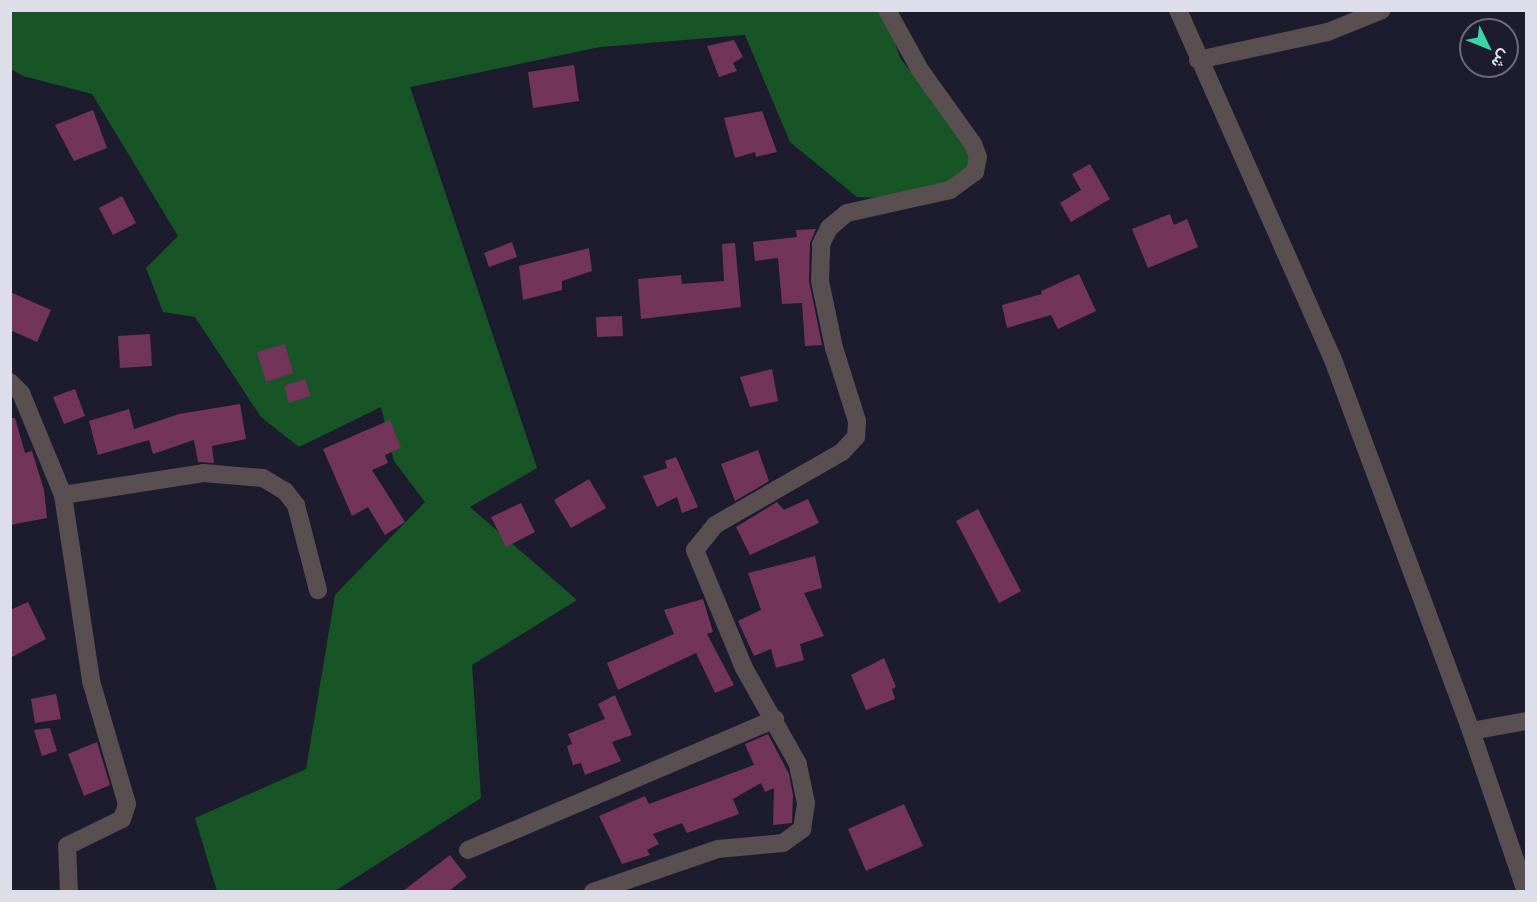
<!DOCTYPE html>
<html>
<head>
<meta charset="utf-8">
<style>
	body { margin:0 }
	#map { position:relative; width:1537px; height:902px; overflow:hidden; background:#1d1c2f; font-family:"DM Sans",Vazirmatn,sans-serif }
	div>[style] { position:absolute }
	.forest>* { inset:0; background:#175526 }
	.building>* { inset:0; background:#723458 }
	.minor>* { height:18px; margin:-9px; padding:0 9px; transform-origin:9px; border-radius:9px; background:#594e50 }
	.tertiary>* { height:18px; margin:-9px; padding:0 9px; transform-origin:9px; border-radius:9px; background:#594e50 }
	span { translate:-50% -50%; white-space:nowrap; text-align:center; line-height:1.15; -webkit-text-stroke:6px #1d1c2f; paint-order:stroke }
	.frame { position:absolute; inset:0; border:12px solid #dedeeb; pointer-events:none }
	.north { position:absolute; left:1459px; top:18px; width:60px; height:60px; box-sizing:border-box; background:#1d1c2f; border:2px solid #6a6a7a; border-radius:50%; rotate:133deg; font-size:16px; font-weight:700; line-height:24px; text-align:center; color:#dedeeb }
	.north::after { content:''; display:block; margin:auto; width:21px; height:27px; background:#3dd4a3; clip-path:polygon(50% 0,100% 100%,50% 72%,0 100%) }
</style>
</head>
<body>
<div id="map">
	<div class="forest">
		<div style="clip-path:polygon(11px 11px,885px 11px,900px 58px,978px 157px,950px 190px,917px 199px,857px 197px,790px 142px,745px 35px,600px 47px,410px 87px,537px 468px,470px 507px,577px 600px,472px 665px,481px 798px,335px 891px,217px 891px,195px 818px,306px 769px,335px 595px,425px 502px,394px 461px,381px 407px,299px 447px,261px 417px,195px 317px,163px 312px,146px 268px,178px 236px,92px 94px,23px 76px,11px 69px)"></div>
	</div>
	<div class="building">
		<div style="clip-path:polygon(734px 40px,743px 57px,733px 63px,737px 71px,719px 77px,707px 46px)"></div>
		<div style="clip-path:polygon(574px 65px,579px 101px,533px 108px,528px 72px)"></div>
		<div style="clip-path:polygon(93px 110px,107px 148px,74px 161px,55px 125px)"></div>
		<div style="clip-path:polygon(762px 111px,777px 152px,756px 157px,755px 152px,735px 158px,724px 118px)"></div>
		<div style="clip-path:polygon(1090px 164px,1110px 199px,1071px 222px,1060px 203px,1081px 190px,1072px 174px)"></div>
		<div style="clip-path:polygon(122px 196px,136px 223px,113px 235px,99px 208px)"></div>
		<div style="clip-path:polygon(1170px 214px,1174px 225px,1187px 219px,1198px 247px,1148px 268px,1132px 229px)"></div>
		<div style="clip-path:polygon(816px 229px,810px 243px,809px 281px,822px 345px,805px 346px,802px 303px,782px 304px,778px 258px,755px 261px,753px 242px,797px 237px,796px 230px)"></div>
		<div style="clip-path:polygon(512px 242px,517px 257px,489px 267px,484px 253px)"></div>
		<div style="clip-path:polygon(735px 243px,741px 307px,641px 319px,638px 279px,681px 275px,682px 284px,724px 281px,722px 244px)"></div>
		<div style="clip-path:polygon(589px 248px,592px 271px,562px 281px,562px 290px,523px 300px,519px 266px)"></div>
		<div style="clip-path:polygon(1079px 274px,1096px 311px,1058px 329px,1051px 315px,1007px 328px,1002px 305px,1042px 294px,1041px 291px)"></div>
		<div style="clip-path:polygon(10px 292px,51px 310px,37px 342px,10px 330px)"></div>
		<div style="clip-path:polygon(622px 316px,623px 336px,597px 337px,596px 317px)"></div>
		<div style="clip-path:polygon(150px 334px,152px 366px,120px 368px,118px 336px)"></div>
		<div style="clip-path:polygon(285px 344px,293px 373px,266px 382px,257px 352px)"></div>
		<div style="clip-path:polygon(772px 369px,778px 401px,750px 407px,740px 377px)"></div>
		<div style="clip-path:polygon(305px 379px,311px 396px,289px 403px,284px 386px)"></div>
		<div style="clip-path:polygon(75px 389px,85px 416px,64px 424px,53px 397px)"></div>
		<div style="clip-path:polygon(240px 404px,246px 439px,212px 446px,214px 463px,198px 462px,194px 440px,153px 454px,149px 440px,98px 455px,89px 421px,129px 409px,134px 429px,179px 414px)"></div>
		<div style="clip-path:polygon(10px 418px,15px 418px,25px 453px,32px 451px,44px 490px,47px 518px,10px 525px)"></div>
		<div style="clip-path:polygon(390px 420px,401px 448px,385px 455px,388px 463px,372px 470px,405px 522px,385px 535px,368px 507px,352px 516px,323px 449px)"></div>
		<div style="clip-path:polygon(758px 450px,769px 481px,735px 501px,721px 464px)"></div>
		<div style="clip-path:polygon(676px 457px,698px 507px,682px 513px,677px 497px,657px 507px,643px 476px,667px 468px,665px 461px)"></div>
		<div style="clip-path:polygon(589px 479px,606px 508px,571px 528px,554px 500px)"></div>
		<div style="clip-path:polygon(808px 499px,819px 523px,750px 555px,736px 527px,777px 502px,784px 510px)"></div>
		<div style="clip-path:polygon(521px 503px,535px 532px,506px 547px,491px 517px)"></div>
		<div style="clip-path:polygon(978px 509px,1021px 591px,999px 603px,956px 521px)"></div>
		<div style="clip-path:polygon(815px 556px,822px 588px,804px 593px,824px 636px,800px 644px,804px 660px,776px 668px,771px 649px,754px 656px,738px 621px,761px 610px,748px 573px)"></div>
		<div style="clip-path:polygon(703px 599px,713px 632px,707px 634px,734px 685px,715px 693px,696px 653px,618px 690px,607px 663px,674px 634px,664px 610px)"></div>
		<div style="clip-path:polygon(28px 602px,46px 639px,10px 658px,10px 610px)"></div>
		<div style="clip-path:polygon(884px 658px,896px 687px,892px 689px,895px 699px,866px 710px,851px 675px)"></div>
		<div style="clip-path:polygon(56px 694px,61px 719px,35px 723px,31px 699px)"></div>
		<div style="clip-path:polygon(615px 695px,632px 735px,612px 742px,621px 761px,585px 775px,581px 763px,573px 765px,567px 746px,572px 744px,568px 734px,605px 719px,598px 704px)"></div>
		<div style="clip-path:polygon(50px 728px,57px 751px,42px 756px,34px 730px)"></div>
		<div style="clip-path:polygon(768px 734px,789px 774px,793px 795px,792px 823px,773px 825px,774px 788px,765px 792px,761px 783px,733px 799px,739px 814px,687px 833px,682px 823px,653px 834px,659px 844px,647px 850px,650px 855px,622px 864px,599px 816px,645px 796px,649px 804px,754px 765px,745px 744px)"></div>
		<div style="clip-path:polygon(97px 742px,110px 785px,84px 796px,68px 754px)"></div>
		<div style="clip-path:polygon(904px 804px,923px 846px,866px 871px,848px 829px)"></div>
		<div style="clip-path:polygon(450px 855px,467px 877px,449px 891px,403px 891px)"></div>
	</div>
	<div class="minor">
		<div style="left:1198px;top:60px;width:133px;rotate:-12.2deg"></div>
		<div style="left:1328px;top:32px;width:58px;rotate:-22.2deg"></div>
		<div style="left:10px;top:382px;width:16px;rotate:45deg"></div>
		<div style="left:21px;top:393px;width:110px;rotate:67.6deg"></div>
		<div style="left:63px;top:495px;width:142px;rotate:-8.9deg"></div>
		<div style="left:203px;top:473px;width:60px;rotate:4.8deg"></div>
		<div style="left:263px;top:478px;width:26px;rotate:31deg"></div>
		<div style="left:285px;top:491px;width:18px;rotate:52deg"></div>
		<div style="left:296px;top:505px;width:88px;rotate:75.5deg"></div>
		<div style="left:63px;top:495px;width:188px;rotate:81.4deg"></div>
		<div style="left:91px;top:681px;width:128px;rotate:73.7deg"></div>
		<div style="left:127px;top:804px;width:16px;rotate:108deg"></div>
		<div style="left:122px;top:819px;width:61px;rotate:153.9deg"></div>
		<div style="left:67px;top:846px;width:46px;rotate:87.5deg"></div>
		<div style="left:1471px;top:731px;width:56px;rotate:-10.3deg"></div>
		<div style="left:468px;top:850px;width:334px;rotate:-23.1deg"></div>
		<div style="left:593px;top:892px;width:132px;rotate:-19deg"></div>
		<div style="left:718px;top:849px;width:65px;rotate:-5.3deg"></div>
		<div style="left:783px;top:843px;width:24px;rotate:-36deg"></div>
		<div style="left:802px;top:829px;width:26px;rotate:-81deg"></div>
		<div style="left:806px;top:803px;width:40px;rotate:-102deg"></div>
		<div style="left:798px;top:764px;width:110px;rotate:-119.4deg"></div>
		<div style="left:744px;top:668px;width:128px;rotate:-112.6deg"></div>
		<div style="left:695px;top:550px;width:32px;rotate:-51deg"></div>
		<div style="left:715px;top:525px;width:146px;rotate:-29.9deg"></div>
		<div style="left:842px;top:452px;width:21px;rotate:-47deg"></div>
		<div style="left:856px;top:437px;width:16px;rotate:-86deg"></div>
		<div style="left:857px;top:421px;width:77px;rotate:-107.5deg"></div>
		<div style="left:834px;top:348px;width:68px;rotate:-101.8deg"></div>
		<div style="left:820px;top:281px;width:37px;rotate:-88deg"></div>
		<div style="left:821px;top:244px;width:18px;rotate:-63deg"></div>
		<div style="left:829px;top:228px;width:23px;rotate:-40deg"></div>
		<div style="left:847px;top:213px;width:106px;rotate:-12.6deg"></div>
		<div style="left:950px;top:190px;width:31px;rotate:-36deg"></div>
		<div style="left:975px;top:172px;width:15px;rotate:-79deg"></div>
		<div style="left:978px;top:157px;width:14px;rotate:-111deg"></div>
		<div style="left:973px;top:144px;width:91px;rotate:-125.6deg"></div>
		<div style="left:920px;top:70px;width:68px;rotate:-118.8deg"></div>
	</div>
	<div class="tertiary">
		<div style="left:1178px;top:10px;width:380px;rotate:66.1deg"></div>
		<div style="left:1332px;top:357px;width:399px;rotate:69.6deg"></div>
		<div style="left:1471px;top:731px;width:170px;rotate:71.1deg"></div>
	</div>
	<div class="frame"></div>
	<div class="north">ش</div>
</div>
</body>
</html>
